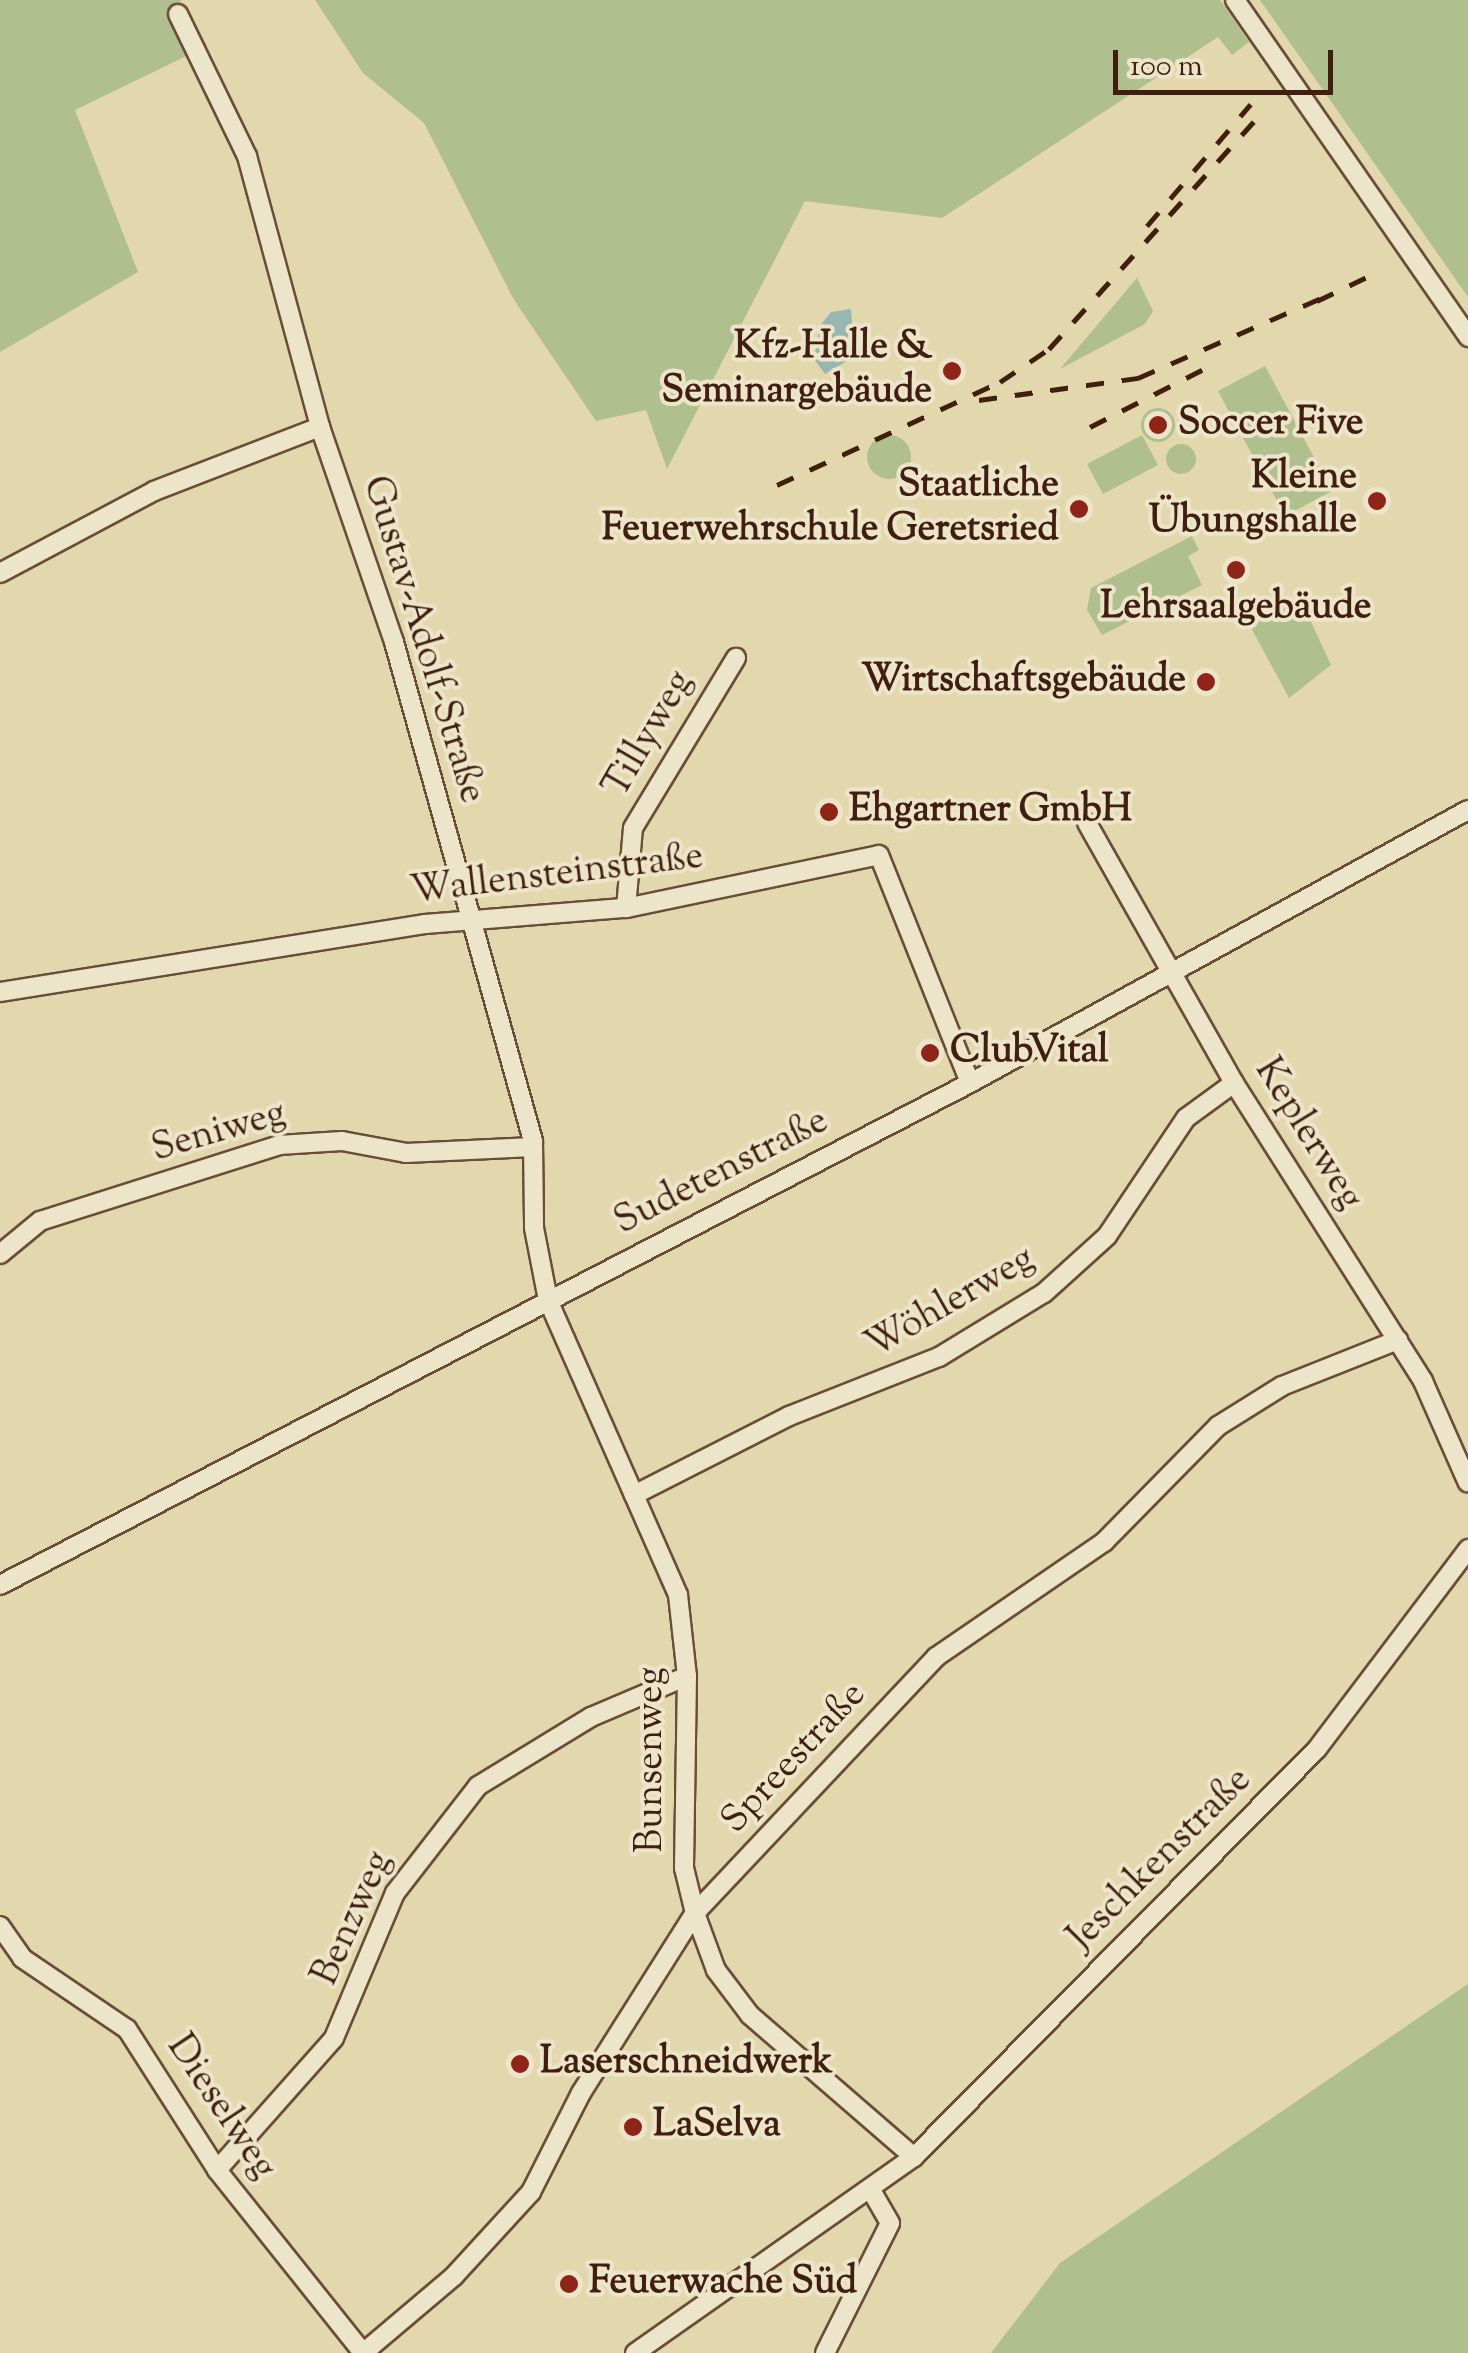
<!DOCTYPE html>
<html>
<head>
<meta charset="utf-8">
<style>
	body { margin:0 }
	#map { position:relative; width:1468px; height:2353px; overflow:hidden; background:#e3d7ad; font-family:"Sorts Mill Goudy",serif }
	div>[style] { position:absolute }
	.green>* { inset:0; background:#afbf8e }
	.round { border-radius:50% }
	.water>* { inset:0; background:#97b8b2 }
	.roads { filter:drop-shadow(2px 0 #6a4d37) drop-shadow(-2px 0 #6a4d37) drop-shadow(0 2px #6a4d37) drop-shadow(0 -2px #6a4d37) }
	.minor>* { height:18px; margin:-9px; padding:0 9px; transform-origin:9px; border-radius:9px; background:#ede5ca }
	.rail>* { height:5px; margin-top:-2.5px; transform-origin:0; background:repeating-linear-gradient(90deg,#411f10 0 18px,transparent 0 36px) }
	.dots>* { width:28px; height:28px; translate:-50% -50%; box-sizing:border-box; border:5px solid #ede5ca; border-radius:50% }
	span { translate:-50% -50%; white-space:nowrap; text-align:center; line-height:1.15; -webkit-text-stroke:8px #ede5ca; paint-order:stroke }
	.poi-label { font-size:38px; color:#411f10; font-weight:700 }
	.right { translate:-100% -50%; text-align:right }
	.left { translate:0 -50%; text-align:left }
	.street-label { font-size:38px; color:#411f10 }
	.scale { position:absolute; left:1113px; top:50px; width:220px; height:45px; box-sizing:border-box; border:5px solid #411f10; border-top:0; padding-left:12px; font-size:30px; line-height:35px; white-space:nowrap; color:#411f10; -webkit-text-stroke:8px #ede5ca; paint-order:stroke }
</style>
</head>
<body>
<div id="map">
	<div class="green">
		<div style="clip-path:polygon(0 0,180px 0,207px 46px,75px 110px,138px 272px,0 352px)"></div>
		<div style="clip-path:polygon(315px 0,1220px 0,1249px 42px,1232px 55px,1218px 37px,942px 218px,805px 201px,667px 469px,646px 410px,596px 421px,514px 300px,424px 123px,363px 73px)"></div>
		<div style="clip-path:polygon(1260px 0,1468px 0,1468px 297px)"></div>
		<div style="clip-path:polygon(1137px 278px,1153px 311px,1145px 324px,1060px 369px)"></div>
		<div style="clip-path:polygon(1265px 366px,1332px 491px,1285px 516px,1218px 391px)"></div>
		<div class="round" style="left:1141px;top:408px;width:34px;height:34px"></div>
		<div class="round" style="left:867px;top:435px;width:44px;height:44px"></div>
		<div style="clip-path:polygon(1142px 435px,1158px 465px,1103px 494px,1087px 464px)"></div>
		<div class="round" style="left:1166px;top:444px;width:30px;height:30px"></div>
		<div style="clip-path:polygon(1192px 536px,1199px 550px,1188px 556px,1202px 585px,1102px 635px,1087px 610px,1091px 588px)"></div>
		<div style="clip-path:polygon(1300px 598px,1331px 665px,1289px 698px,1249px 624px)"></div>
		<div style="clip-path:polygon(1468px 1984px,1468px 2353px,991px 2353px,1060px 2263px)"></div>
	</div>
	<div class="water">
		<div style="clip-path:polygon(851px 309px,854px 357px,825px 374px,814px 359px,820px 326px,831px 312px)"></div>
	</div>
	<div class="roads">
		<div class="minor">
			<div style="left:1235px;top:0;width:410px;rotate:55.3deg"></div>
			<div style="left:178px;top:14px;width:158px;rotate:64.1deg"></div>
			<div style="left:247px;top:156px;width:281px;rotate:74.9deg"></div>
			<div style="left:320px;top:427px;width:227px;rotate:71deg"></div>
			<div style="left:394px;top:642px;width:518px;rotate:74.43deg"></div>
			<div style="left:533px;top:1141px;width:87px;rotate:89.3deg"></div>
			<div style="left:534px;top:1228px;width:73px;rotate:79deg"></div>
			<div style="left:548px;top:1300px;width:322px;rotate:66.2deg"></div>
			<div style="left:678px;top:1595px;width:81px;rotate:83.7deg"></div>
			<div style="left:687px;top:1676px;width:192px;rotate:90.9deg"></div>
			<div style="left:684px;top:1868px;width:46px;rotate:76.3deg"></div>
			<div style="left:695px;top:1913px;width:61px;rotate:69.8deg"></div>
			<div style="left:716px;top:1970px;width:56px;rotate:52.9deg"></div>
			<div style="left:750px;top:2015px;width:217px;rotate:40.9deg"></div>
			<div style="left:0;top:573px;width:174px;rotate:-28deg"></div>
			<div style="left:154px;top:491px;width:178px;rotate:-21.1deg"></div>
			<div style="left:1087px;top:823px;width:299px;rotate:60.5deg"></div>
			<div style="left:1234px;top:1083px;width:353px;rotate:57.6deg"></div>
			<div style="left:1423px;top:1381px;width:111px;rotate:66.2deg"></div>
			<div style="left:626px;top:908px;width:80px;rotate:-85deg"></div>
			<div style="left:633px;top:828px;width:199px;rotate:-58.8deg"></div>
			<div style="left:0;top:992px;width:430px;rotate:-9.1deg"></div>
			<div style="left:425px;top:924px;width:202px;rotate:-4.6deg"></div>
			<div style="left:626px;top:908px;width:258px;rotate:-11.8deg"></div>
			<div style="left:879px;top:855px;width:245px;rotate:68.2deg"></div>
			<div style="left:0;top:1254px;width:52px;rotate:-39.5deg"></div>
			<div style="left:40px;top:1221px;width:251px;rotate:-17.6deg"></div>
			<div style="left:279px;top:1145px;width:63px;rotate:-3.6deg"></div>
			<div style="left:342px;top:1141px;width:65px;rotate:10.6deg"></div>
			<div style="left:406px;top:1153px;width:127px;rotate:-2.7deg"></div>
			<div style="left:634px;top:1495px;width:174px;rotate:-27deg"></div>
			<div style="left:789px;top:1416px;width:161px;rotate:-21.5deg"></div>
			<div style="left:939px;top:1357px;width:123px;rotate:-31.4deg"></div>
			<div style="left:1044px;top:1293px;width:85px;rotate:-42.1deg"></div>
			<div style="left:1107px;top:1236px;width:142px;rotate:-56.2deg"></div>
			<div style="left:1186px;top:1118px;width:59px;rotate:-36.1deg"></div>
			<div style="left:0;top:1585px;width:1092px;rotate:-27.36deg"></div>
			<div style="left:970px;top:1083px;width:568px;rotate:-28.73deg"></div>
			<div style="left:0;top:1926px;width:39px;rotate:55deg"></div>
			<div style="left:22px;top:1958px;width:127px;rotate:34.1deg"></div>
			<div style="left:127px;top:2029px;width:167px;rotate:57.4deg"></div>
			<div style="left:217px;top:2170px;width:234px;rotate:51.4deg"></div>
			<div style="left:217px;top:2170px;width:176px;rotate:-48.4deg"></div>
			<div style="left:334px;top:2038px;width:157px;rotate:-67.2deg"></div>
			<div style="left:395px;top:1893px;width:135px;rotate:-52.2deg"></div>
			<div style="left:478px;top:1786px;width:132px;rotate:-31.4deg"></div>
			<div style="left:591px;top:1717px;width:104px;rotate:-23.1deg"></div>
			<div style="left:363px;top:2353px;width:119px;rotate:-40.2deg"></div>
			<div style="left:454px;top:2276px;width:114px;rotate:-47.5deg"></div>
			<div style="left:531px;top:2192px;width:111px;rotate:-63.2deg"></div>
			<div style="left:581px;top:2093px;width:213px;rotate:-57.7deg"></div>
			<div style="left:695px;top:1913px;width:352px;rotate:-46.7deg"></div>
			<div style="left:936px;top:1657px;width:204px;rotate:-34.4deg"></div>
			<div style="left:1104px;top:1542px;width:163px;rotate:-45.5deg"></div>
			<div style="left:1218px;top:1426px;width:75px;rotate:-32deg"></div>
			<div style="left:1282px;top:1386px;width:125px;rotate:-21.6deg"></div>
			<div style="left:635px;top:2353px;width:341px;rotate:-35.1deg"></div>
			<div style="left:914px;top:2157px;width:573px;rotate:-45.35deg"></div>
			<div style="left:1317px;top:1749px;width:251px;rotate:-52.9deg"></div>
			<div style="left:825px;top:2353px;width:145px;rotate:-63.4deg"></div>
			<div style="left:890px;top:2223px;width:39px;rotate:-120deg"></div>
		</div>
	</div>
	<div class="rail">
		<div style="left:1147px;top:226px;width:160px;rotate:-49.6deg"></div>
		<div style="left:1317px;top:301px;width:64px;rotate:-25.8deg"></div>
		<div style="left:979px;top:400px;width:161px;rotate:-7.9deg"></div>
		<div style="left:1138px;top:378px;width:205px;rotate:-23.6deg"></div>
		<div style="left:1090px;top:427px;width:132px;rotate:-27deg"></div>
		<div style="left:777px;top:485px;width:246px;rotate:-24.8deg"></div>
		<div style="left:1000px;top:382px;width:59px;rotate:-34deg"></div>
		<div style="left:1049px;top:349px;width:324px;rotate:-48deg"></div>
	</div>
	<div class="dots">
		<div style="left:952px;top:371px;background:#8f2418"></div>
		<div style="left:1158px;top:425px;background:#8f2418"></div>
		<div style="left:1377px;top:501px;background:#8f2418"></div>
		<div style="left:1079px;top:509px;background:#8f2418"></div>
		<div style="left:1236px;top:570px;background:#8f2418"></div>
		<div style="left:1206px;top:682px;background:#8f2418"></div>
		<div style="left:829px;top:812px;background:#8f2418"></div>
		<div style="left:930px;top:1053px;background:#8f2418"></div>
		<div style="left:520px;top:2064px;background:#8f2418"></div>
		<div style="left:633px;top:2127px;background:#8f2418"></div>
		<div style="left:569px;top:2284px;background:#8f2418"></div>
	</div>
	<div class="poi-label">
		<span class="right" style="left:932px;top:371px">Kfz-Halle &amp;<br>Seminargebäude</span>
		<span class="left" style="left:1178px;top:425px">Soccer Five</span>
		<span class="right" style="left:1357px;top:501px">Kleine<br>Übungshalle</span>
		<span class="right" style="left:1059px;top:509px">Staatliche<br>Feuerwehrschule Geretsried</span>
		<span style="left:1236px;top:609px">Lehrsaalgebäude</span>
		<span class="right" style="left:1186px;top:682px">Wirtschaftsgebäude</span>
		<span class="left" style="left:849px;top:812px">Ehgartner GmbH</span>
		<span class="left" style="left:950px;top:1053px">ClubVital</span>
		<span class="left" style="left:540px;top:2064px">Laserschneidwerk</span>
		<span class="left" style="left:653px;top:2127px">LaSelva</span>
		<span class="left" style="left:589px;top:2284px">Feuerwache Süd</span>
	</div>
	<div class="street-label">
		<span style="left:422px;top:640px;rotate:73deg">Gustav-Adolf-Straße</span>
		<span style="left:650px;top:735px;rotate:-60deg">Tillyweg</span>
		<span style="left:557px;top:876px;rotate:-7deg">Wallensteinstraße</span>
		<span style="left:219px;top:1133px;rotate:-16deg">Seniweg</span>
		<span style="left:1307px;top:1135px;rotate:58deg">Keplerweg</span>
		<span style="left:722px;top:1173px;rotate:-27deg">Sudetenstraße</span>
		<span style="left:951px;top:1304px;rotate:-30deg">Wöhlerweg</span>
		<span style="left:795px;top:1759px;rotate:-47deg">Spreestraße</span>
		<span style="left:653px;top:1760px;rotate:-90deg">Bunsenweg</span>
		<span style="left:1161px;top:1860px;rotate:-45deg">Jeschkenstraße</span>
		<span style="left:354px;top:1919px;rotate:-66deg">Benzweg</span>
		<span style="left:220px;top:2108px;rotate:56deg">Dieselweg</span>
	</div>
	<div class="scale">100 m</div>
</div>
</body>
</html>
